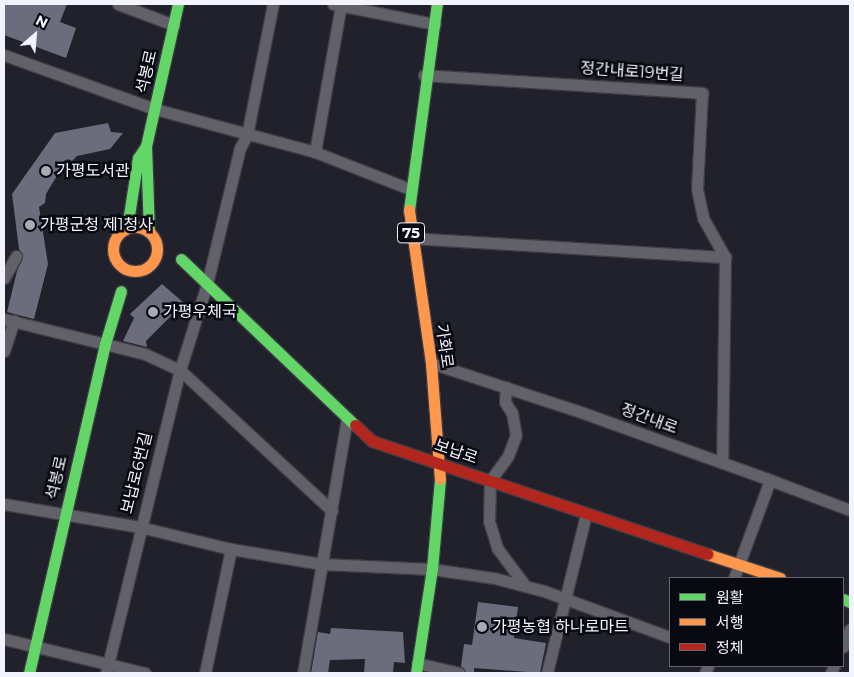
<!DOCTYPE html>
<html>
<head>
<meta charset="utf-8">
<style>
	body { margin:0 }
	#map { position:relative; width:854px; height:677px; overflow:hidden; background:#21212c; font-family:Montserrat,"Noto Sans KR",sans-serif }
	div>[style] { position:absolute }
	.building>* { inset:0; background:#6b6c7c }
	.roads { filter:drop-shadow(1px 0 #3e3d46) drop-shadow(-1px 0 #3e3d46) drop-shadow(0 1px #3e3d46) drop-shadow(0 -1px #3e3d46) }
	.street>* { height:11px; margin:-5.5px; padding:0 5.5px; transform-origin:5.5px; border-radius:5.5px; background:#616169 }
	.fast>* { height:11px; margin:-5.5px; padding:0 5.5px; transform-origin:5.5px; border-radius:5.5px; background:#63d668 }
	.slow>* { height:11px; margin:-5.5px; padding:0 5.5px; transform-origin:5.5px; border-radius:5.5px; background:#ff974d }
	.slow>.ring { margin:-5.5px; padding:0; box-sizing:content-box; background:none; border:11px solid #ff974d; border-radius:50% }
	.jam>* { height:11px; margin:-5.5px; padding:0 5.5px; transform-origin:5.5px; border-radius:5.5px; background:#b3261e }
	.dots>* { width:14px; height:14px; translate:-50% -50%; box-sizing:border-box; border:2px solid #080911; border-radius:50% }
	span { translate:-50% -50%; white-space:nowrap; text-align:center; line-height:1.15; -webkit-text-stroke:5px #080911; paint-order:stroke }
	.shield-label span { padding:1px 4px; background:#080911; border:1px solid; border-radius:4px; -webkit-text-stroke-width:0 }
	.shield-label { font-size:15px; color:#f2f3fd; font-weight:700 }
	.street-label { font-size:16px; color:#f2f3fd }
	.poi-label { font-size:16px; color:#f2f3fd }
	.left { translate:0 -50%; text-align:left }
	.frame { position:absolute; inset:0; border:5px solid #f2f3fd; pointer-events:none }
	.legend { position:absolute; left:669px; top:577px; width:175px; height:90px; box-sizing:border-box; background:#080911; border:1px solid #66676f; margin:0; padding:6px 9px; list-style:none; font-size:15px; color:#f2f3fd }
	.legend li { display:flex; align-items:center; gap:10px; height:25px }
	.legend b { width:25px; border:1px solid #66676f }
	.north { position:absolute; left:10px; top:10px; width:50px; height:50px; -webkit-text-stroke:4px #080911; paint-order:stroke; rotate:27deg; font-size:14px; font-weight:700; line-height:20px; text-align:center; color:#f2f3fd }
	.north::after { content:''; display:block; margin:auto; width:18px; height:22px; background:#f2f3fd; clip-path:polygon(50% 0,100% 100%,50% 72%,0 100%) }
</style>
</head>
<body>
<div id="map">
	<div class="building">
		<div style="clip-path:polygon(4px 4px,67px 4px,60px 22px,76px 28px,66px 58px,4px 35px)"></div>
		<div style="clip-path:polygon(108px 123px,111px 132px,123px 133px,110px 149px,77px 156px,72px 161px,67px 159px,46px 194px,45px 203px,39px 207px,48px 264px,34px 319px,7px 312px,17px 271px,23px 256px,19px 249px,12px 194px,55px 133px)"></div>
		<div style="clip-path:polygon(162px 284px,184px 303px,146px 341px,147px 347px,123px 341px,134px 318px,130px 314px)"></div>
		<div style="clip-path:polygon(478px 602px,518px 607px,514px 638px,546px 643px,540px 673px,474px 668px,474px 673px,466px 673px,461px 666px,464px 644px,472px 645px)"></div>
		<div style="clip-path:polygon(331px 628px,403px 632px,405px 663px,394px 662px,393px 673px,364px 673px,365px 659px,330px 660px,328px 673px,311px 673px,318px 632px,330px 634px)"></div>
	</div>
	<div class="roads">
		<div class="street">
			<div style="left:118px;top:4px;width:60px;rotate:20.6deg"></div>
			<div style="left:333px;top:4px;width:104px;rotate:11.1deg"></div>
			<div style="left:4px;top:55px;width:160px;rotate:19.7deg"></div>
			<div style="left:155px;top:109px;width:166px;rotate:15deg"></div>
			<div style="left:315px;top:152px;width:102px;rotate:21.3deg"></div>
			<div style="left:424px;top:75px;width:279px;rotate:3.7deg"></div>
			<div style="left:702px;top:93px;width:96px;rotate:93deg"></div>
			<div style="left:697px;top:189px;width:30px;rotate:78deg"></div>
			<div style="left:703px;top:218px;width:45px;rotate:60.6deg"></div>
			<div style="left:725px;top:257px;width:206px;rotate:90.8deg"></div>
			<div style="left:315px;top:152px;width:149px;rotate:-80deg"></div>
			<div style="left:412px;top:238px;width:314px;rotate:3.5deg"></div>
			<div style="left:4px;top:278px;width:25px;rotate:-61deg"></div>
			<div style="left:4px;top:319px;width:145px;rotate:13.9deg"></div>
			<div style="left:145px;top:354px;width:38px;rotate:25deg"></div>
			<div style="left:180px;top:370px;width:207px;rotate:42.8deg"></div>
			<div style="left:4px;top:351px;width:32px;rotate:-72deg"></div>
			<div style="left:431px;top:363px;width:151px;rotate:18.1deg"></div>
			<div style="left:575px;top:410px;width:207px;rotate:19.7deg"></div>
			<div style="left:770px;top:480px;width:104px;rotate:110.2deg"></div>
			<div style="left:506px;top:387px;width:15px;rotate:94deg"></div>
			<div style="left:505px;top:402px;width:13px;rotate:58deg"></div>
			<div style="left:512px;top:413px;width:22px;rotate:80deg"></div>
			<div style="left:516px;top:435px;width:22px;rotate:111deg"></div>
			<div style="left:508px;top:456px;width:31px;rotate:126deg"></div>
			<div style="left:490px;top:481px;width:40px;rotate:91.4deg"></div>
			<div style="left:489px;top:521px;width:28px;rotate:73deg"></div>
			<div style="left:497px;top:548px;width:45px;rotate:53.1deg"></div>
			<div style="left:770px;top:480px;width:85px;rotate:20.6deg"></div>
			<div style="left:4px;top:504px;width:138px;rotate:9.6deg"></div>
			<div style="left:140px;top:527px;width:94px;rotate:13.6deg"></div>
			<div style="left:231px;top:549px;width:92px;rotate:9.4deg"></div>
			<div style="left:322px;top:564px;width:110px;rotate:2.6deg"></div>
			<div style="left:432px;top:569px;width:63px;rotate:8.3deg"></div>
			<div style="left:494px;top:578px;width:52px;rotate:14.6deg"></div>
			<div style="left:544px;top:591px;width:134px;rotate:20.1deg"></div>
			<div style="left:4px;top:639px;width:145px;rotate:13.6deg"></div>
			<div style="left:843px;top:647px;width:19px;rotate:-69deg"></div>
			<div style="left:417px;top:663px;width:43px;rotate:13.4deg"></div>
			<div style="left:106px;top:673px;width:312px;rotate:-76.3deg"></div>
			<div style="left:180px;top:370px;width:90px;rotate:-72.6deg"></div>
			<div style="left:207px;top:284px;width:140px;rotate:-76.4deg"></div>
			<div style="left:240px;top:148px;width:15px;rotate:-62deg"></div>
			<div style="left:247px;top:135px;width:134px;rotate:-78.8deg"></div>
			<div style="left:205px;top:673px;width:127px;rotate:-78.2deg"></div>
			<div style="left:303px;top:673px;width:259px;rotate:-80.2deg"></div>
			<div style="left:547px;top:673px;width:164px;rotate:-76.2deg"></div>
			<div style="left:705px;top:673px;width:8px;rotate:-67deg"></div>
			<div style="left:831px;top:673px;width:8px;rotate:-67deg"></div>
		</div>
		<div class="fast">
			<div style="left:146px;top:146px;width:146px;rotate:-77.3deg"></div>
			<div style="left:409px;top:210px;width:208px;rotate:-82.3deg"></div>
			<div style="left:127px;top:228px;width:71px;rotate:-81.1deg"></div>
			<div style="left:138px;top:158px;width:14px;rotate:-56deg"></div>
			<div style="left:146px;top:146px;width:86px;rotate:88deg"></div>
			<div style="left:181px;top:259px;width:240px;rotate:43.7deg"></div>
			<div style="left:843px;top:599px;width:8px;rotate:23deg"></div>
			<div style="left:29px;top:673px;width:338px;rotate:-77deg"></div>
			<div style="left:105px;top:344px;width:55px;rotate:-73.2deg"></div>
			<div style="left:416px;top:673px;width:105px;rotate:-81.3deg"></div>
			<div style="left:432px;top:569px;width:90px;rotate:-84.9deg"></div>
		</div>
		<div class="slow">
			<div style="left:409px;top:210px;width:155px;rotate:81.8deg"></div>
			<div style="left:431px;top:363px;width:116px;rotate:85.6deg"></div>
			<div class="ring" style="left:113px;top:227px;width:33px;height:33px"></div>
			<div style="left:707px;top:554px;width:77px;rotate:18.2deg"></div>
		</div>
		<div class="jam">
			<div style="left:355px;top:425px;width:23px;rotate:43deg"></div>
			<div style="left:372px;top:441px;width:354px;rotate:18.6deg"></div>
		</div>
	</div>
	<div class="dots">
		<div style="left:46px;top:171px;background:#a9aab4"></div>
		<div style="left:30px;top:225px;background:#a9aab4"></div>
		<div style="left:153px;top:312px;background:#a9aab4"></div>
		<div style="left:482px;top:627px;background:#a9aab4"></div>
	</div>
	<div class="shield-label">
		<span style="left:411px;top:233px">75</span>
	</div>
	<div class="street-label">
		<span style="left:147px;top:72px;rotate:-77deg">석봉로</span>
		<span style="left:632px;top:72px;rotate:4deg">정간내로19번길</span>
		<span style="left:444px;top:346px;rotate:82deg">가화로</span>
		<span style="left:649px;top:419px;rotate:20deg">정간내로</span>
		<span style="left:456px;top:452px;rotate:19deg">보납로</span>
		<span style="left:137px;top:473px;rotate:-76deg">보납로6번길</span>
		<span style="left:57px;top:478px;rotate:-77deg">석봉로</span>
	</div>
	<div class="poi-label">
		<span class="left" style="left:56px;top:171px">가평도서관</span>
		<span class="left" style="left:40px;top:225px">가평군청 제1청사</span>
		<span class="left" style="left:163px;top:312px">가평우체국</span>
		<span class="left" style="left:492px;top:627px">가평농협 하나로마트</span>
	</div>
	<div class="frame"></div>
	<ul class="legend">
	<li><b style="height:6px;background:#63d668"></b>원활</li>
	<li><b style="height:6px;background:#ff974d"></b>서행</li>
	<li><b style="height:6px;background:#b3261e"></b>정체</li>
	</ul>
	<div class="north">N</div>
</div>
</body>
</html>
